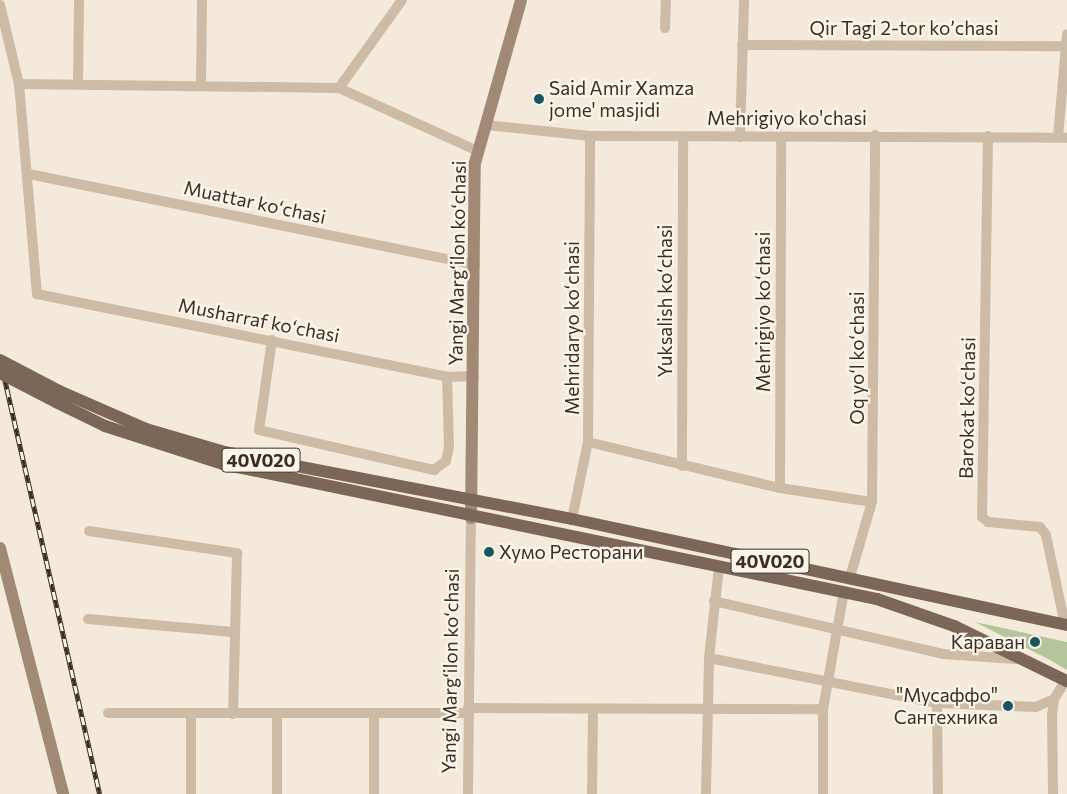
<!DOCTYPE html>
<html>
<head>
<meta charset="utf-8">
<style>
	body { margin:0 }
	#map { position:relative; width:1067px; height:794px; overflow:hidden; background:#f4eadb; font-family:Commissioner,sans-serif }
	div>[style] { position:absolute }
	.green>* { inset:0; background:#b3c599 }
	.street>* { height:10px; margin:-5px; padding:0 5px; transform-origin:5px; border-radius:5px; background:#cebba5 }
	.secondary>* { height:12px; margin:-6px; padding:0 6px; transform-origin:6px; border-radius:6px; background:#a28976 }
	.primary>* { height:12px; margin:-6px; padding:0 6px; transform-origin:6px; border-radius:6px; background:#7c6657 }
	.rail>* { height:4.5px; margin-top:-2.25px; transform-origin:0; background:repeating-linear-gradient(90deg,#fbf4e8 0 8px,#392e27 0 16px); box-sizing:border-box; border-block:1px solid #392e27 }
	.primary-bridge>* { height:12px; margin:-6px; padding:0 6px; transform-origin:6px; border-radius:6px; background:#7c6657 }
	.dots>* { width:14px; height:14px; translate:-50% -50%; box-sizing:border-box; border:2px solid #fbf4e8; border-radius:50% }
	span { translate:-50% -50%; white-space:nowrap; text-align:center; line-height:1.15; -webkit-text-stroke:4.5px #fbf4e8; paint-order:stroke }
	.shield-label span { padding:1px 4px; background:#fbf4e8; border:1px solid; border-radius:4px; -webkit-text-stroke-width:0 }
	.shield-label { font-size:18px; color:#392e27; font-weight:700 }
	.street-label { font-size:19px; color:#392e27 }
	.poi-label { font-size:19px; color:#392e27 }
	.left { translate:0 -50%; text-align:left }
	.right { translate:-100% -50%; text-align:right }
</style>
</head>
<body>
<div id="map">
	<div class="green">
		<div style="clip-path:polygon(975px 622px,1067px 642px,1067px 670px,1050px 660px)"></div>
	</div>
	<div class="street">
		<div style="left:0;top:5px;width:81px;rotate:76.5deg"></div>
		<div style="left:19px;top:84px;width:211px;rotate:85.1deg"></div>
		<div style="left:37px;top:294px;width:418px;rotate:11.4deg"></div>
		<div style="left:447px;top:377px;width:27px;rotate:-2deg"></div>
		<div style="left:665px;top:28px;width:28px;rotate:-88deg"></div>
		<div style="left:742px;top:45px;width:324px;rotate:0.2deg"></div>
		<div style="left:19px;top:84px;width:320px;rotate:0.7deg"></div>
		<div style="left:339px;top:88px;width:153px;rotate:24.4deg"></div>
		<div style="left:78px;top:84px;width:84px;rotate:-89.3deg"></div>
		<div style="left:201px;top:84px;width:84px;rotate:-89.3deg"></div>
		<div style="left:339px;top:88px;width:108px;rotate:-54.4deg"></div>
		<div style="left:486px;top:125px;width:105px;rotate:6deg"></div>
		<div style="left:590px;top:136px;width:477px;rotate:0.2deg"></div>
		<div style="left:988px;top:136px;width:381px;rotate:90.9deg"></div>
		<div style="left:982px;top:517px;width:8px;rotate:40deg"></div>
		<div style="left:988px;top:522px;width:52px;rotate:5.5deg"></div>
		<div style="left:1040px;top:527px;width:10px;rotate:53deg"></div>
		<div style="left:1046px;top:535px;width:92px;rotate:78.1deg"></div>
		<div style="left:740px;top:137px;width:137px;rotate:-88.3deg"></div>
		<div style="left:1058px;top:137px;width:103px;rotate:-85deg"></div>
		<div style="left:29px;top:174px;width:455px;rotate:11.5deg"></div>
		<div style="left:272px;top:340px;width:91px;rotate:98.2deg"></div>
		<div style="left:259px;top:430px;width:180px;rotate:12.9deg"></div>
		<div style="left:434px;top:470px;width:15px;rotate:-37deg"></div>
		<div style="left:446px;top:461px;width:14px;rotate:-78deg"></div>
		<div style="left:449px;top:447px;width:70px;rotate:-91.6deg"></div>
		<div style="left:588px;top:442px;width:197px;rotate:13.5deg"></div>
		<div style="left:780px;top:488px;width:93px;rotate:8.7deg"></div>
		<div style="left:682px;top:466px;width:330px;rotate:-89.8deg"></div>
		<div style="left:780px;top:488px;width:351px;rotate:-89.8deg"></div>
		<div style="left:572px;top:519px;width:79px;rotate:-78.3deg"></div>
		<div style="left:588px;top:442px;width:306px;rotate:-89.6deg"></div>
		<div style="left:89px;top:531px;width:150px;rotate:8.5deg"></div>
		<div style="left:237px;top:553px;width:161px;rotate:91.4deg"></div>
		<div style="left:850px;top:577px;width:78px;rotate:-73.7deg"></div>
		<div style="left:872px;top:502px;width:367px;rotate:-89.5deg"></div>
		<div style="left:714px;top:601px;width:235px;rotate:13deg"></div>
		<div style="left:943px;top:654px;width:73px;rotate:3.9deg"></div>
		<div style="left:88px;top:619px;width:148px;rotate:5.1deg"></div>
		<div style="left:709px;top:658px;width:232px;rotate:11.2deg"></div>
		<div style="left:937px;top:703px;width:99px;rotate:2.3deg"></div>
		<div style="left:1036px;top:707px;width:20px;rotate:-24deg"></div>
		<div style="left:937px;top:703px;width:91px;rotate:89.4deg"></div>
		<div style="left:468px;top:708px;width:355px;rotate:0.2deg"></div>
		<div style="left:108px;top:713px;width:360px"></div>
		<div style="left:374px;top:713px;width:81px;rotate:90deg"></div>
		<div style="left:191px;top:714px;width:80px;rotate:90deg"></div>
		<div style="left:277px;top:714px;width:80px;rotate:90deg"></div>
		<div style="left:468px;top:794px;width:276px;rotate:-89.4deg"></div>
		<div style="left:592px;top:794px;width:84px;rotate:-89.3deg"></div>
		<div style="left:706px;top:794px;width:136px;rotate:-88.7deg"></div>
		<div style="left:709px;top:658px;width:92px;rotate:-83.7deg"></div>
		<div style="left:823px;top:794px;width:85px;rotate:-90deg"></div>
		<div style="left:823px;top:709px;width:120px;rotate:-79.9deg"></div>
		<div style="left:1053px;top:794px;width:79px;rotate:-90.7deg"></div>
		<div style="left:1052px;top:715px;width:16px;rotate:-83deg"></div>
		<div style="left:1054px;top:699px;width:22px;rotate:-58deg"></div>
	</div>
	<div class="secondary">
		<div style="left:471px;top:518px;width:355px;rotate:-89.4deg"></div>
		<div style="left:475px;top:163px;width:169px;rotate:-74.2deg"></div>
		<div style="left:0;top:548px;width:254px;rotate:75.6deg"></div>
	</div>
	<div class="primary">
		<div style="left:59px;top:391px;width:95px;rotate:23.6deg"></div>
		<div style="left:146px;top:429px;width:81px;rotate:16.4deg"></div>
		<div style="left:224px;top:452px;width:354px;rotate:10.9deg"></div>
		<div style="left:572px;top:519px;width:506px;rotate:12.09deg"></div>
		<div style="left:56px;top:402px;width:55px;rotate:26.1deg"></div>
		<div style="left:105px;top:426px;width:124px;rotate:17.9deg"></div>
		<div style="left:223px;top:464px;width:668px;rotate:11.66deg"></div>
		<div style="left:877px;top:599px;width:82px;rotate:19.3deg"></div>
		<div style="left:954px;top:626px;width:126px;rotate:26deg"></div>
	</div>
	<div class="rail">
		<div style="left:0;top:358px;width:447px;rotate:77.1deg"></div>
	</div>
	<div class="primary-bridge">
		<div style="left:0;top:360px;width:67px;rotate:27.7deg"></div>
		<div style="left:0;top:373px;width:63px;rotate:27.4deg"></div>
	</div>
	<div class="dots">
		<div style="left:539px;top:99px;background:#18555f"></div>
		<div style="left:489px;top:552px;background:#18555f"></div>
		<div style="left:1035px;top:642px;background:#18555f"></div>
		<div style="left:1008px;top:706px;background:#18555f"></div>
	</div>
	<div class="shield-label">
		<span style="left:261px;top:460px">40V020</span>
		<span style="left:770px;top:561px">40V020</span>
	</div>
	<div class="street-label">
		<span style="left:904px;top:28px">Qir Tagi 2-tor koʼchasi</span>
		<span style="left:787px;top:118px">Mehrigiyo ko'chasi</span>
		<span style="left:255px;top:202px;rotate:12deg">Muattar koʻchasi</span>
		<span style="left:457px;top:263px;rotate:-89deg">Yangi Margʻilon koʻchasi</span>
		<span style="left:665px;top:301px;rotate:-90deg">Yuksalish koʻchasi</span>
		<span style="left:763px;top:312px;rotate:-90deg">Mehrigiyo koʻchasi</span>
		<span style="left:259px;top:320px;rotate:11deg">Musharraf koʻchasi</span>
		<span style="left:572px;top:328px;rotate:-90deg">Mehridaryo koʻchasi</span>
		<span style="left:857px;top:358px;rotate:-90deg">Oq yoʻl koʻchasi</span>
		<span style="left:967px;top:408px;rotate:-89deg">Barokat koʻchasi</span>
		<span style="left:450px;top:671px;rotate:-89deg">Yangi Margʻilon koʻchasi</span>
	</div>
	<div class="poi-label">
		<span class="left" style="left:549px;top:99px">Said Amir Xamza<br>jome' masjidi</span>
		<span class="left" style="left:499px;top:552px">Хумо Ресторани</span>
		<span class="right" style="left:1025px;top:642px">Караван</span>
		<span class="right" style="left:998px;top:706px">"Мусаффо"<br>Сантехника</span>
	</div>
</div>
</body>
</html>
